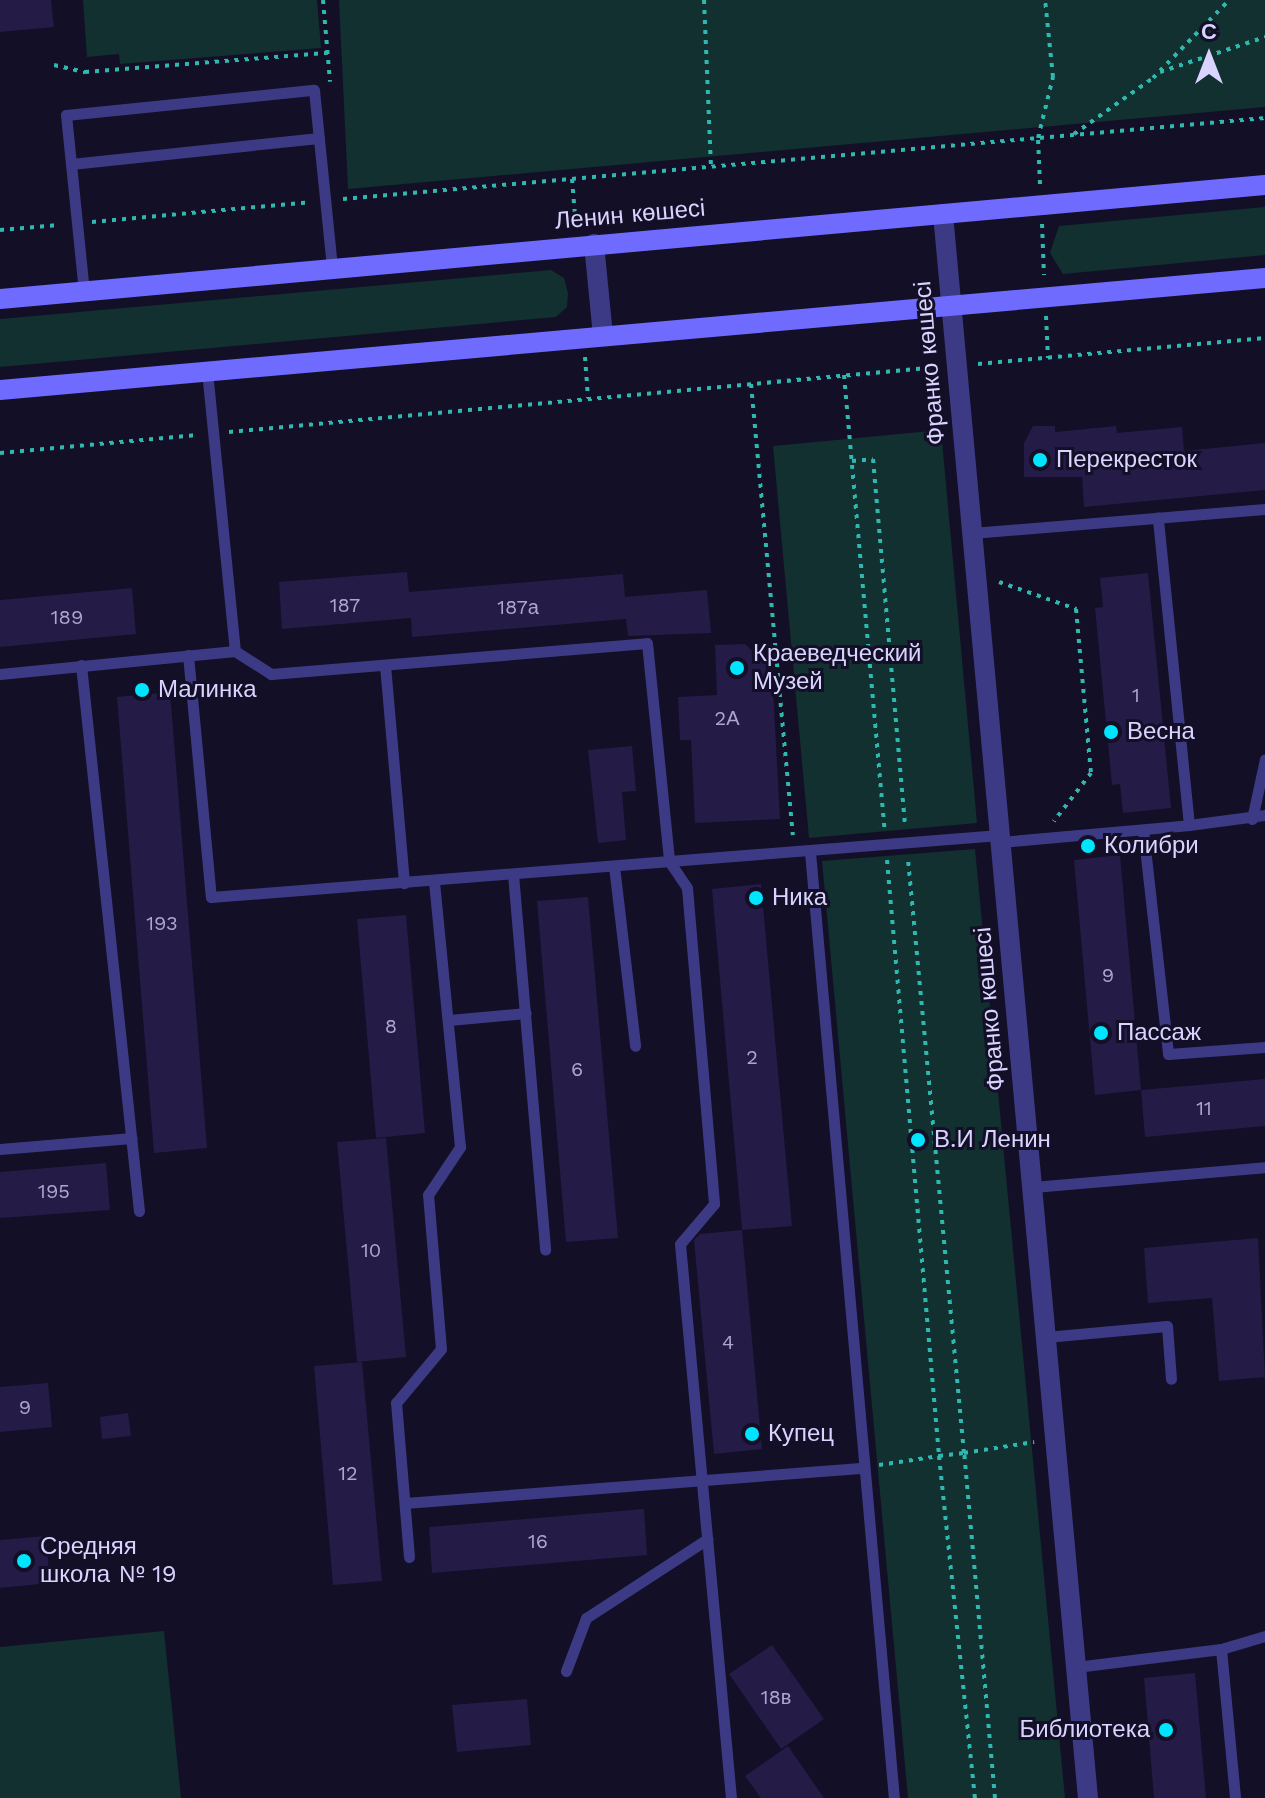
<!DOCTYPE html>
<html>
<head>
<meta charset="utf-8">
<style>
	body { margin:0 }
	#map { position:relative; width:1265px; height:1798px; overflow:hidden; background:#130f26; font-family:"Work Sans",sans-serif }
	div>[style] { position:absolute }
	.green>* { inset:0; background:#12302f }
	.building>* { inset:0; background:#241b47 }
	.path>* { height:4px; margin-top:-2px; transform-origin:0; background:repeating-linear-gradient(90deg,#2fb8b0 0 4px,transparent 0 10px) }
	.service>* { height:11px; margin:-5.5px; padding:0 5.5px; transform-origin:5.5px; border-radius:5.5px; background:#3d3a85 }
	.minor>* { height:20px; margin:-10px; padding:0 10px; transform-origin:10px; border-radius:10px; background:#3d3a85 }
	.tertiary>* { height:20px; margin:-10px; padding:0 10px; transform-origin:10px; border-radius:10px; background:#3d3a85 }
	.secondary>* { height:20px; margin:-10px; padding:0 10px; transform-origin:10px; border-radius:10px; background:#6f6bff }
	.dots>* { width:22px; height:22px; translate:-50% -50%; box-sizing:border-box; border:4px solid #130f26; border-radius:50% }
	span { translate:-50% -50%; white-space:nowrap; text-align:center; line-height:1.15; -webkit-text-stroke:6px #130f26; paint-order:stroke }
	.number-label { font-size:20px; color:#aca6d1 }
	.number-label span { -webkit-text-stroke-width:0 }
	.street-label { font-size:24px; color:#d9d4ff }
	.poi-label { font-size:24px; color:#d9d4ff }
	.left { translate:0 -50%; text-align:left }
	.right { translate:-100% -50%; text-align:right }
	.north { position:absolute; left:1169px; top:16px; width:80px; height:80px; -webkit-text-stroke:6px #130f26; paint-order:stroke; rotate:0deg; font-size:22px; font-weight:700; line-height:32px; text-align:center; color:#d9d4ff }
	.north::after { content:''; display:block; margin:auto; width:28px; height:36px; background:#d9d4ff; clip-path:polygon(50% 0,100% 100%,50% 72%,0 100%) }
</style>
</head>
<body>
<div id="map">
	<div class="green">
		<div style="clip-path:polygon(83px 0,317px 0,321px 48px,120px 64px,119px 54px,87px 57px)"></div>
		<div style="clip-path:polygon(339px 0,1265px 0,1265px 107px,348px 189px)"></div>
		<div style="clip-path:polygon(1265px 207px,1265px 255px,1063px 274px,1050px 253px,1059px 226px)"></div>
		<div style="clip-path:polygon(551px 270px,564px 278px,568px 293px,567px 307px,556px 317px,0 367px,0 319px)"></div>
		<div style="clip-path:polygon(941px 430px,977px 823px,809px 838px,773px 446px)"></div>
		<div style="clip-path:polygon(975px 849px,1065px 1798px,908px 1798px,822px 861px)"></div>
		<div style="clip-path:polygon(164px 1631px,181px 1798px,0 1798px,0 1647px)"></div>
	</div>
	<div class="building">
		<div style="clip-path:polygon(0 0,51px 0,54px 27px,0 32px)"></div>
		<div style="clip-path:polygon(1033px 426px,1055px 426px,1055px 432px,1116px 426px,1117px 433px,1182px 427px,1184px 451px,1265px 443px,1265px 490px,1084px 507px,1082px 477px,1024px 477px,1024px 443px)"></div>
		<div style="clip-path:polygon(407px 572px,409px 592px,623px 574px,625px 597px,707px 590px,711px 633px,628px 636px,626px 619px,412px 637px,411px 618px,282px 629px,279px 582px)"></div>
		<div style="clip-path:polygon(1148px 573px,1171px 808px,1123px 813px,1120px 784px,1112px 785px,1095px 608px,1103px 607px,1100px 578px)"></div>
		<div style="clip-path:polygon(132px 588px,136px 634px,0 647px,0 600px)"></div>
		<div style="clip-path:polygon(745px 644px,772px 670px,780px 819px,695px 823px,691px 740px,680px 740px,678px 697px,717px 695px,715px 645px)"></div>
		<div style="clip-path:polygon(170px 692px,207px 1148px,154px 1153px,117px 697px)"></div>
		<div style="clip-path:polygon(632px 746px,636px 791px,622px 792px,626px 840px,598px 843px,588px 750px)"></div>
		<div style="clip-path:polygon(1120px 855px,1141px 1090px,1095px 1095px,1074px 860px)"></div>
		<div style="clip-path:polygon(761px 884px,792px 1226px,742px 1230px,712px 889px)"></div>
		<div style="clip-path:polygon(588px 897px,618px 1238px,566px 1242px,537px 901px)"></div>
		<div style="clip-path:polygon(406px 915px,425px 1133px,376px 1138px,357px 919px)"></div>
		<div style="clip-path:polygon(1265px 1079px,1265px 1126px,1145px 1137px,1141px 1090px)"></div>
		<div style="clip-path:polygon(386px 1138px,406px 1357px,357px 1362px,337px 1142px)"></div>
		<div style="clip-path:polygon(106px 1163px,110px 1210px,0 1218px,0 1172px)"></div>
		<div style="clip-path:polygon(742px 1230px,762px 1449px,714px 1454px,694px 1240px,700px 1234px)"></div>
		<div style="clip-path:polygon(1258px 1238px,1265px 1377px,1219px 1381px,1212px 1298px,1148px 1303px,1144px 1248px)"></div>
		<div style="clip-path:polygon(362px 1362px,382px 1581px,333px 1585px,314px 1366px)"></div>
		<div style="clip-path:polygon(48px 1383px,52px 1427px,0 1432px,0 1387px)"></div>
		<div style="clip-path:polygon(128px 1413px,131px 1436px,102px 1439px,100px 1417px)"></div>
		<div style="clip-path:polygon(644px 1509px,647px 1555px,432px 1573px,429px 1527px)"></div>
		<div style="clip-path:polygon(46px 1536px,50px 1583px,0 1588px,0 1540px)"></div>
		<div style="clip-path:polygon(772px 1645px,824px 1719px,781px 1749px,729px 1674px)"></div>
		<div style="clip-path:polygon(1195px 1673px,1206px 1798px,1154px 1798px,1144px 1678px)"></div>
		<div style="clip-path:polygon(527px 1699px,531px 1745px,457px 1752px,452px 1705px)"></div>
		<div style="clip-path:polygon(788px 1746px,824px 1798px,761px 1798px,745px 1776px)"></div>
	</div>
	<div class="path">
		<div style="left:323px;top:0;width:82px;rotate:85.1deg"></div>
		<div style="left:704px;top:0;width:167px;rotate:87.6deg"></div>
		<div style="left:54px;top:65px;width:32px;rotate:13deg"></div>
		<div style="left:85px;top:72px;width:244px;rotate:-4.5deg"></div>
		<div style="left:1160px;top:72px;width:111px;rotate:-18.4deg"></div>
		<div style="left:1074px;top:134px;width:97px;rotate:-35.3deg"></div>
		<div style="left:1153px;top:78px;width:109px;rotate:-45.7deg"></div>
		<div style="left:572px;top:179px;width:49px;rotate:85.3deg"></div>
		<div style="left:1040px;top:184px;width:46px;rotate:-92.5deg"></div>
		<div style="left:1038px;top:138px;width:63px;rotate:-76.2deg"></div>
		<div style="left:1053px;top:77px;width:77px;rotate:-95.9deg"></div>
		<div style="left:343px;top:199px;width:926px;rotate:-5.02deg"></div>
		<div style="left:92px;top:222px;width:219px;rotate:-5.2deg"></div>
		<div style="left:1042px;top:224px;width:51px;rotate:87.8deg"></div>
		<div style="left:0;top:230px;width:59px;rotate:-4.8deg"></div>
		<div style="left:1046px;top:316px;width:42px;rotate:87.3deg"></div>
		<div style="left:585px;top:357px;width:41px;rotate:85.8deg"></div>
		<div style="left:978px;top:364px;width:288px;rotate:-5.2deg"></div>
		<div style="left:844px;top:375px;width:454px;rotate:84.9deg"></div>
		<div style="left:751px;top:384px;width:453px;rotate:84.7deg"></div>
		<div style="left:229px;top:432px;width:712px;rotate:-5.24deg"></div>
		<div style="left:0;top:453px;width:198px;rotate:-5.2deg"></div>
		<div style="left:852px;top:461px;width:21px;rotate:-5deg"></div>
		<div style="left:873px;top:459px;width:369px;rotate:85deg"></div>
		<div style="left:999px;top:582px;width:82px;rotate:19.3deg"></div>
		<div style="left:1076px;top:609px;width:165px;rotate:84.8deg"></div>
		<div style="left:1091px;top:773px;width:61px;rotate:127.6deg"></div>
		<div style="left:887px;top:860px;width:598px;rotate:85.01deg"></div>
		<div style="left:939px;top:1456px;width:25px;rotate:-7deg"></div>
		<div style="left:964px;top:1453px;width:597px;rotate:-95.39deg"></div>
		<div style="left:879px;top:1465px;width:61px;rotate:-8.5deg"></div>
		<div style="left:939px;top:1456px;width:344px;rotate:84deg"></div>
		<div style="left:995px;top:1798px;width:346px;rotate:-95.1deg"></div>
		<div style="left:964px;top:1453px;width:71px;rotate:-8.9deg"></div>
	</div>
	<div class="service">
		<div style="left:71px;top:164px;width:249px;rotate:-6deg"></div>
		<div style="left:84px;top:292px;width:178px;rotate:-95.8deg"></div>
		<div style="left:66px;top:115px;width:249px;rotate:-5.8deg"></div>
		<div style="left:314px;top:90px;width:179px;rotate:84.2deg"></div>
		<div style="left:207px;top:371px;width:281px;rotate:84.3deg"></div>
		<div style="left:972px;top:533px;width:294px;rotate:-4.7deg"></div>
		<div style="left:188px;top:655px;width:243px;rotate:84.6deg"></div>
		<div style="left:211px;top:897px;width:791px;rotate:-4.49deg"></div>
		<div style="left:81px;top:665px;width:549px;rotate:83.94deg"></div>
		<div style="left:385px;top:665px;width:219px;rotate:85deg"></div>
		<div style="left:0;top:674px;width:236px;rotate:-5.6deg"></div>
		<div style="left:235px;top:651px;width:43px;rotate:32.6deg"></div>
		<div style="left:271px;top:674px;width:377px;rotate:-4.7deg"></div>
		<div style="left:647px;top:643px;width:219px;rotate:84.2deg"></div>
		<div style="left:669px;top:861px;width:32px;rotate:56deg"></div>
		<div style="left:687px;top:888px;width:317px;rotate:85.1deg"></div>
		<div style="left:714px;top:1204px;width:52px;rotate:130.4deg"></div>
		<div style="left:680px;top:1244px;width:556px;rotate:84.74deg"></div>
		<div style="left:1252px;top:819px;width:61px;rotate:-77.8deg"></div>
		<div style="left:1189px;top:825px;width:77px;rotate:-7.5deg"></div>
		<div style="left:1143px;top:830px;width:225px;rotate:83.6deg"></div>
		<div style="left:1168px;top:1054px;width:97px;rotate:-4.1deg"></div>
		<div style="left:1000px;top:842px;width:190px;rotate:-5.1deg"></div>
		<div style="left:1189px;top:825px;width:309px;rotate:-95.8deg"></div>
		<div style="left:810px;top:852px;width:950px;rotate:84.93deg"></div>
		<div style="left:614px;top:866px;width:181px;rotate:83.3deg"></div>
		<div style="left:513px;top:874px;width:377px;rotate:85.1deg"></div>
		<div style="left:449px;top:1020px;width:77px;rotate:-5.2deg"></div>
		<div style="left:0;top:1149px;width:132px;rotate:-4.8deg"></div>
		<div style="left:1033px;top:1187px;width:233px;rotate:-4.9deg"></div>
		<div style="left:1046px;top:1337px;width:121px;rotate:-5.2deg"></div>
		<div style="left:1167px;top:1326px;width:53px;rotate:85.7deg"></div>
		<div style="left:405px;top:1503px;width:460px;rotate:-4.4deg"></div>
		<div style="left:409px;top:1557px;width:155px;rotate:-94.8deg"></div>
		<div style="left:396px;top:1403px;width:70px;rotate:-50.2deg"></div>
		<div style="left:441px;top:1349px;width:155px;rotate:-94.8deg"></div>
		<div style="left:428px;top:1195px;width:58px;rotate:-56.3deg"></div>
		<div style="left:460px;top:1147px;width:268px;rotate:-95.6deg"></div>
		<div style="left:1221px;top:1649px;width:150px;rotate:84.6deg"></div>
		<div style="left:1076px;top:1667px;width:146px;rotate:-7.1deg"></div>
		<div style="left:1221px;top:1649px;width:46px;rotate:-16.5deg"></div>
		<div style="left:566px;top:1671px;width:57px;rotate:-69.3deg"></div>
		<div style="left:586px;top:1618px;width:145px;rotate:-33.1deg"></div>
	</div>
	<div class="minor">
		<div style="left:943px;top:214px;width:1591px;rotate:84.77deg"></div>
	</div>
	<div class="tertiary">
		<div style="left:594px;top:244px;width:91px;rotate:84.4deg"></div>
	</div>
	<div class="secondary">
		<div style="left:0;top:299px;width:1270px;rotate:-5.15deg"></div>
		<div style="left:0;top:390px;width:1270px;rotate:-5.06deg"></div>
	</div>
	<div class="dots">
		<div style="left:1040px;top:460px;background:#00e5ff"></div>
		<div style="left:737px;top:668px;background:#00e5ff"></div>
		<div style="left:142px;top:690px;background:#00e5ff"></div>
		<div style="left:1111px;top:732px;background:#00e5ff"></div>
		<div style="left:1088px;top:846px;background:#00e5ff"></div>
		<div style="left:756px;top:898px;background:#00e5ff"></div>
		<div style="left:1101px;top:1033px;background:#00e5ff"></div>
		<div style="left:918px;top:1140px;background:#00e5ff"></div>
		<div style="left:752px;top:1434px;background:#00e5ff"></div>
		<div style="left:24px;top:1561px;background:#00e5ff"></div>
		<div style="left:1166px;top:1730px;background:#00e5ff"></div>
	</div>
	<div class="number-label">
		<span style="left:345px;top:605px">187</span>
		<span style="left:518px;top:607px">187а</span>
		<span style="left:67px;top:617px">189</span>
		<span style="left:1136px;top:695px">1</span>
		<span style="left:727px;top:718px">2А</span>
		<span style="left:162px;top:923px">193</span>
		<span style="left:1108px;top:975px">9</span>
		<span style="left:391px;top:1026px">8</span>
		<span style="left:752px;top:1057px">2</span>
		<span style="left:577px;top:1069px">6</span>
		<span style="left:1204px;top:1108px">11</span>
		<span style="left:54px;top:1191px">195</span>
		<span style="left:371px;top:1250px">10</span>
		<span style="left:728px;top:1342px">4</span>
		<span style="left:25px;top:1407px">9</span>
		<span style="left:348px;top:1473px">12</span>
		<span style="left:538px;top:1541px">16</span>
		<span style="left:776px;top:1697px">18в</span>
	</div>
	<div class="street-label">
		<span style="left:630px;top:215px;rotate:-5deg">Ленин көшесі</span>
		<span style="left:930px;top:363px;rotate:-95deg">Франко көшесі</span>
		<span style="left:990px;top:1009px;rotate:-95deg">Франко көшесі</span>
	</div>
	<div class="poi-label">
		<span class="left" style="left:1056px;top:460px">Перекресток</span>
		<span class="left" style="left:753px;top:668px">Краеведческий<br>Музей</span>
		<span class="left" style="left:158px;top:690px">Малинка</span>
		<span class="left" style="left:1127px;top:732px">Весна</span>
		<span class="left" style="left:1104px;top:846px">Колибри</span>
		<span class="left" style="left:772px;top:898px">Ника</span>
		<span class="left" style="left:1117px;top:1033px">Пассаж</span>
		<span class="left" style="left:934px;top:1140px">В.И Ленин</span>
		<span class="left" style="left:768px;top:1434px">Купец</span>
		<span class="left" style="left:40px;top:1561px">Средняя<br>школа № 19</span>
		<span class="right" style="left:1150px;top:1730px">Библиотека</span>
	</div>
	<div class="north">С</div>
</div>
</body>
</html>
